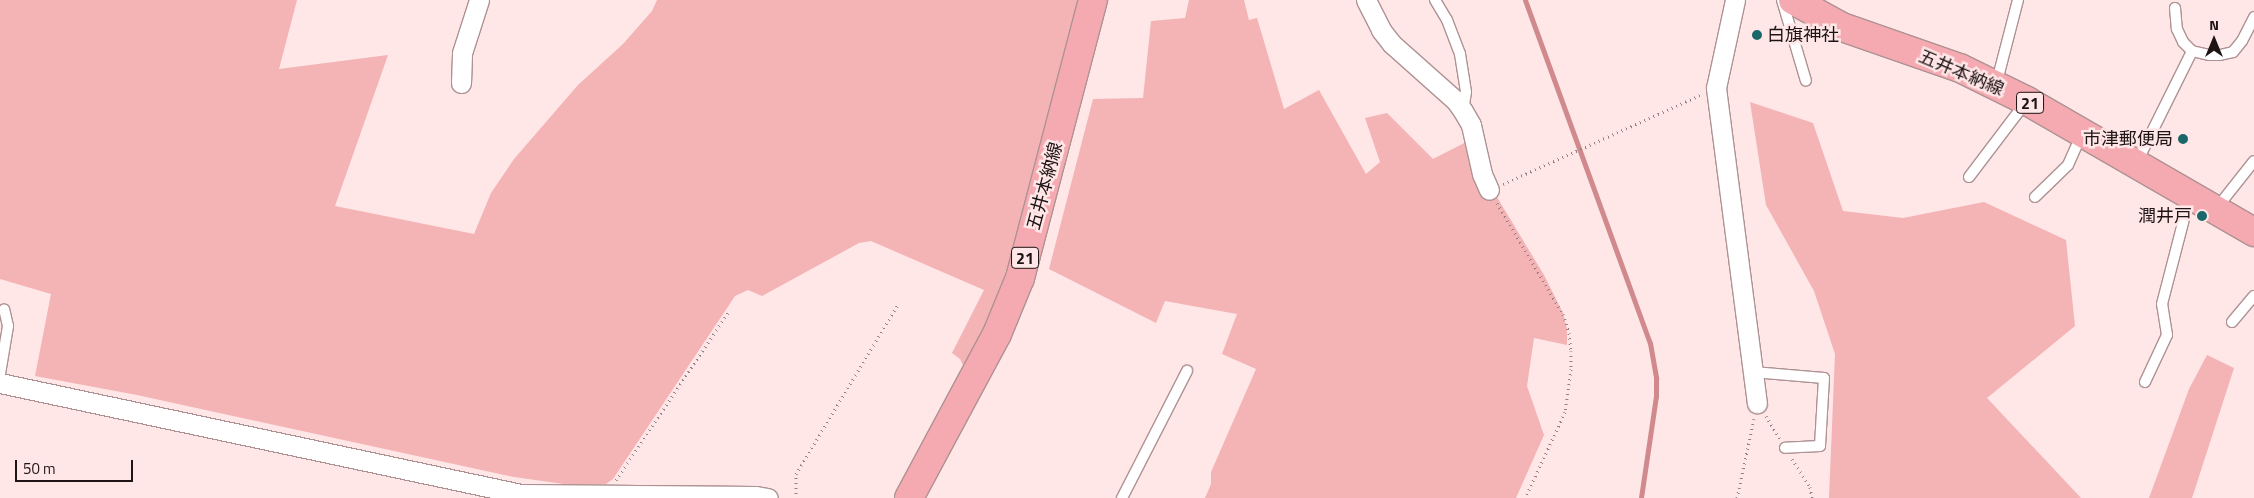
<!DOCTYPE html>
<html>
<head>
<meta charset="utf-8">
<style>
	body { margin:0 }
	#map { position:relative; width:2254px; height:498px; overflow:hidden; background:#ffe6e7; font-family:"Titillium Web","Noto Sans JP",sans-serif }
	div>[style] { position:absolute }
	.green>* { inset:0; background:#f4b3b5 }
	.stream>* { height:5px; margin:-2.5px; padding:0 2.5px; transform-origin:2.5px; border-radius:2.5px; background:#d08a8d }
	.path>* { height:3px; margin-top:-1.5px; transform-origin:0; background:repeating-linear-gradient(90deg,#948182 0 1px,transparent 0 5px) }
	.roads { filter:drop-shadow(1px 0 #ae9293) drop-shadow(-1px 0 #ae9293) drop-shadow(0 1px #ae9293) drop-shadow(0 -1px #ae9293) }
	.lane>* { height:10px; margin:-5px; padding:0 5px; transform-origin:5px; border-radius:5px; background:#fff }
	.street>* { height:19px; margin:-9.5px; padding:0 9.5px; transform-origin:9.5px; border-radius:9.5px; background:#fff }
	.primary>* { height:28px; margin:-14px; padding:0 14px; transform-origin:14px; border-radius:14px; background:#f5a9b0 }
	.dots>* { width:14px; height:14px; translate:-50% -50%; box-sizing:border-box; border:2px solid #ffe6e7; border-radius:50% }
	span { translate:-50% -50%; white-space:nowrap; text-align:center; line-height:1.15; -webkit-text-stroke:5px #ffe6e7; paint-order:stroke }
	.shield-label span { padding:1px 4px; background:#ffe6e7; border:1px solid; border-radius:4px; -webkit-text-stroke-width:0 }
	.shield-label { font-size:16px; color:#1f1415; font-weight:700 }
	.poi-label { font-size:18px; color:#1f1415 }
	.left { translate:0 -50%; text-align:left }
	.right { translate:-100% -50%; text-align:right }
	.street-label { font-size:18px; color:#1f1415 }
	.north { position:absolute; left:2189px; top:15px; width:50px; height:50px; -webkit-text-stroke:4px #ffe6e7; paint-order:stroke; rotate:0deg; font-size:14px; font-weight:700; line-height:20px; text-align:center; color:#1f1415 }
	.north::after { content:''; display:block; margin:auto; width:18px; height:22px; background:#1f1415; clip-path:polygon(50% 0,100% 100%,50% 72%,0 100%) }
	.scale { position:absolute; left:15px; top:460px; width:118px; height:22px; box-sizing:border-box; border:2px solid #1f1415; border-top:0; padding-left:6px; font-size:15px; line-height:18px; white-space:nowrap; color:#1f1415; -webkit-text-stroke:4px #ffe6e7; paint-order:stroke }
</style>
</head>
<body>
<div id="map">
	<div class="green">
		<div style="clip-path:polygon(0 0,297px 0,279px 69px,388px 55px,335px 206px,474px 234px,491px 193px,514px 159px,578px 85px,623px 44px,652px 11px,657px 0,1082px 0,1021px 224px,997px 299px,964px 367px,960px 359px,952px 353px,984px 290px,871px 241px,859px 243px,762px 296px,748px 290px,735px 296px,613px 479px,606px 484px,564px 484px,514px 477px,137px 395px,35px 376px,51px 294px,0 279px)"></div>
		<div style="clip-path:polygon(1189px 0,1244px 0,1249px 20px,1257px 18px,1284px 109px,1319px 90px,1366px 174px,1380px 162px,1365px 118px,1387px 113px,1433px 159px,1476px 137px,1489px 184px,1544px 275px,1563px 313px,1567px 329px,1567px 345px,1534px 338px,1527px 386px,1544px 435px,1516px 498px,1205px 498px,1211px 484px,1211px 472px,1256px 369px,1222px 354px,1237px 314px,1165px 301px,1156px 323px,1049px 269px,1093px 99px,1143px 98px,1151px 21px,1185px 18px)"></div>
		<div style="clip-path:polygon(1750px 102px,1813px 123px,1843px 211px,1903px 218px,1984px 202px,2066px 240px,2075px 326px,1987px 398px,2081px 498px,1829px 498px,1835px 354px,1814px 291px,1766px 205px)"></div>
		<div style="clip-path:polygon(2207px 355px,2234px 368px,2192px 498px,2149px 498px,2189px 389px)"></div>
	</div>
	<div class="stream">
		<div style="left:1525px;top:0;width:365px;rotate:70deg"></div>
		<div style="left:1650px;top:343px;width:36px;rotate:80deg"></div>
		<div style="left:1656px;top:378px;width:18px;rotate:90deg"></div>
		<div style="left:1656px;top:396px;width:103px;rotate:98.4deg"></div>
	</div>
	<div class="path">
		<div style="left:1503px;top:184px;width:218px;rotate:-24.3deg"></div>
		<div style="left:1497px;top:203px;width:129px;rotate:59.3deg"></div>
		<div style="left:1563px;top:314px;width:20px;rotate:72deg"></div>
		<div style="left:1569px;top:333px;width:18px;rotate:84deg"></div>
		<div style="left:1571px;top:351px;width:18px;rotate:90deg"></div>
		<div style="left:1571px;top:369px;width:43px;rotate:97.9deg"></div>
		<div style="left:1565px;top:412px;width:95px;rotate:114.9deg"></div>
		<div style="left:1766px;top:416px;width:27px;rotate:59deg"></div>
		<div style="left:1792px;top:459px;width:33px;rotate:57deg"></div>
		<div style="left:1810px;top:487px;width:11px;rotate:80deg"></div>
		<div style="left:616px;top:480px;width:203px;rotate:-56.2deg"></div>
		<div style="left:796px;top:498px;width:24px;rotate:-90deg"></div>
		<div style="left:796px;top:474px;width:198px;rotate:-59deg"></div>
		<div style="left:1737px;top:498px;width:81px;rotate:-77.9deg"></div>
	</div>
	<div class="roads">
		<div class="lane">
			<div style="left:1435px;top:0;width:23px;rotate:59deg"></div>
			<div style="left:1447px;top:20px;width:36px;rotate:69deg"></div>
			<div style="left:1460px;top:54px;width:38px;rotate:81deg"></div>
			<div style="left:1466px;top:92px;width:18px;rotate:99deg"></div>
			<div style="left:1782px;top:0;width:84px;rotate:73.5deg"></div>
			<div style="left:2175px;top:8px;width:21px;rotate:85deg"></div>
			<div style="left:2177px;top:29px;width:14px;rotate:65deg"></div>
			<div style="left:2183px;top:42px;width:13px;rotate:45deg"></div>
			<div style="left:2192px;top:51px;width:18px;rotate:13deg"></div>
			<div style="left:2210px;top:55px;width:10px"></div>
			<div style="left:2220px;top:55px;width:13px;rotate:-13deg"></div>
			<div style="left:2233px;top:52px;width:14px;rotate:-51deg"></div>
			<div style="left:2242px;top:41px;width:27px;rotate:-63deg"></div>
			<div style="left:1996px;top:85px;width:88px;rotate:-75.5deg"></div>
			<div style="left:2137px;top:162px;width:124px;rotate:-63.6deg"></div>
			<div style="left:1969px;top:177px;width:94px;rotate:-52.8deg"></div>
			<div style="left:2035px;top:197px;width:46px;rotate:-44.1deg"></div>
			<div style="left:2068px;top:165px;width:35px;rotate:-66deg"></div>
			<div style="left:2216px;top:209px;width:61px;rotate:-51.6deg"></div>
			<div style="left:2232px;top:322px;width:34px;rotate:-50deg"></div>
			<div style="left:1753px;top:372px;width:71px;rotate:4.8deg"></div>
			<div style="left:1824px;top:378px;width:68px;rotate:93.4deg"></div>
			<div style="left:1820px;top:446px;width:35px;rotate:177deg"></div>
			<div style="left:0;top:374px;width:49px;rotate:-80.5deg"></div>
			<div style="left:8px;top:326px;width:17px;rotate:-103deg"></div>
			<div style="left:2145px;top:382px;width:52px;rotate:-64.9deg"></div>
			<div style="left:2167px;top:335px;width:31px;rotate:-99deg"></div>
			<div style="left:2162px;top:304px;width:112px;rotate:-75.5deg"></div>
			<div style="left:1122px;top:498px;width:143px;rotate:-62.9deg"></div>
		</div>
		<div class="street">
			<div style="left:1366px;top:0;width:34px;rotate:63deg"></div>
			<div style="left:1381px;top:30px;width:18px;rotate:52deg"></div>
			<div style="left:1392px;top:44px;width:86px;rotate:41.7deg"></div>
			<div style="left:1456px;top:101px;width:12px;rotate:55deg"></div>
			<div style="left:1463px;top:111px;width:16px;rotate:60deg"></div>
			<div style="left:1471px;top:125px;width:50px;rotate:77.3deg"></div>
			<div style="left:1482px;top:174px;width:17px;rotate:66deg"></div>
			<div style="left:1735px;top:0;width:90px;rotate:102.2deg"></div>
			<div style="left:1716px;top:88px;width:318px;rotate:82.6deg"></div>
			<div style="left:461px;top:83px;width:30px;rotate:-88deg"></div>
			<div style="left:462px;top:53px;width:56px;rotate:-72.2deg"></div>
			<div style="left:0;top:383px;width:533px;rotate:12.03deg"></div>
			<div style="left:521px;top:494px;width:234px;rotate:0.5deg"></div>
			<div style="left:755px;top:496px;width:13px;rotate:9deg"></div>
		</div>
		<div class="primary">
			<div style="left:1793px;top:0;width:56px;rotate:28.9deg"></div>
			<div style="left:1842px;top:27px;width:125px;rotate:19.2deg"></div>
			<div style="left:1960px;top:68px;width:75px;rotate:26.2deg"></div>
			<div style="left:2027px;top:101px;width:262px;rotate:30deg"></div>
			<div style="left:909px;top:498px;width:186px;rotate:-61.8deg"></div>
			<div style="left:997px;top:334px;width:61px;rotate:-67.7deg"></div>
			<div style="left:1020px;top:278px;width:287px;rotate:-75.3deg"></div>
		</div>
	</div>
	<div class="dots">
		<div style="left:1757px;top:35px;background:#196768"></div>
		<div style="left:2183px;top:139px;background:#196768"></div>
		<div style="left:2202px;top:216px;background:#196768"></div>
	</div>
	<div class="shield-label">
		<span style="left:2030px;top:103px">21</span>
		<span style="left:1025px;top:258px">21</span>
	</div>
	<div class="poi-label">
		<span class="left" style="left:1767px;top:35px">白旗神社</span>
		<span class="right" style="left:2173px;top:139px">市津郵便局</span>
		<span class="right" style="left:2192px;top:216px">潤井戸</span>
	</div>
	<div class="street-label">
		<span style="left:1961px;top:73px;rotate:23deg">五井本納線</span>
		<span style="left:1045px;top:186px;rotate:-75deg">五井本納線</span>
	</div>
	<div class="north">N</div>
	<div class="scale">50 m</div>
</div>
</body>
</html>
